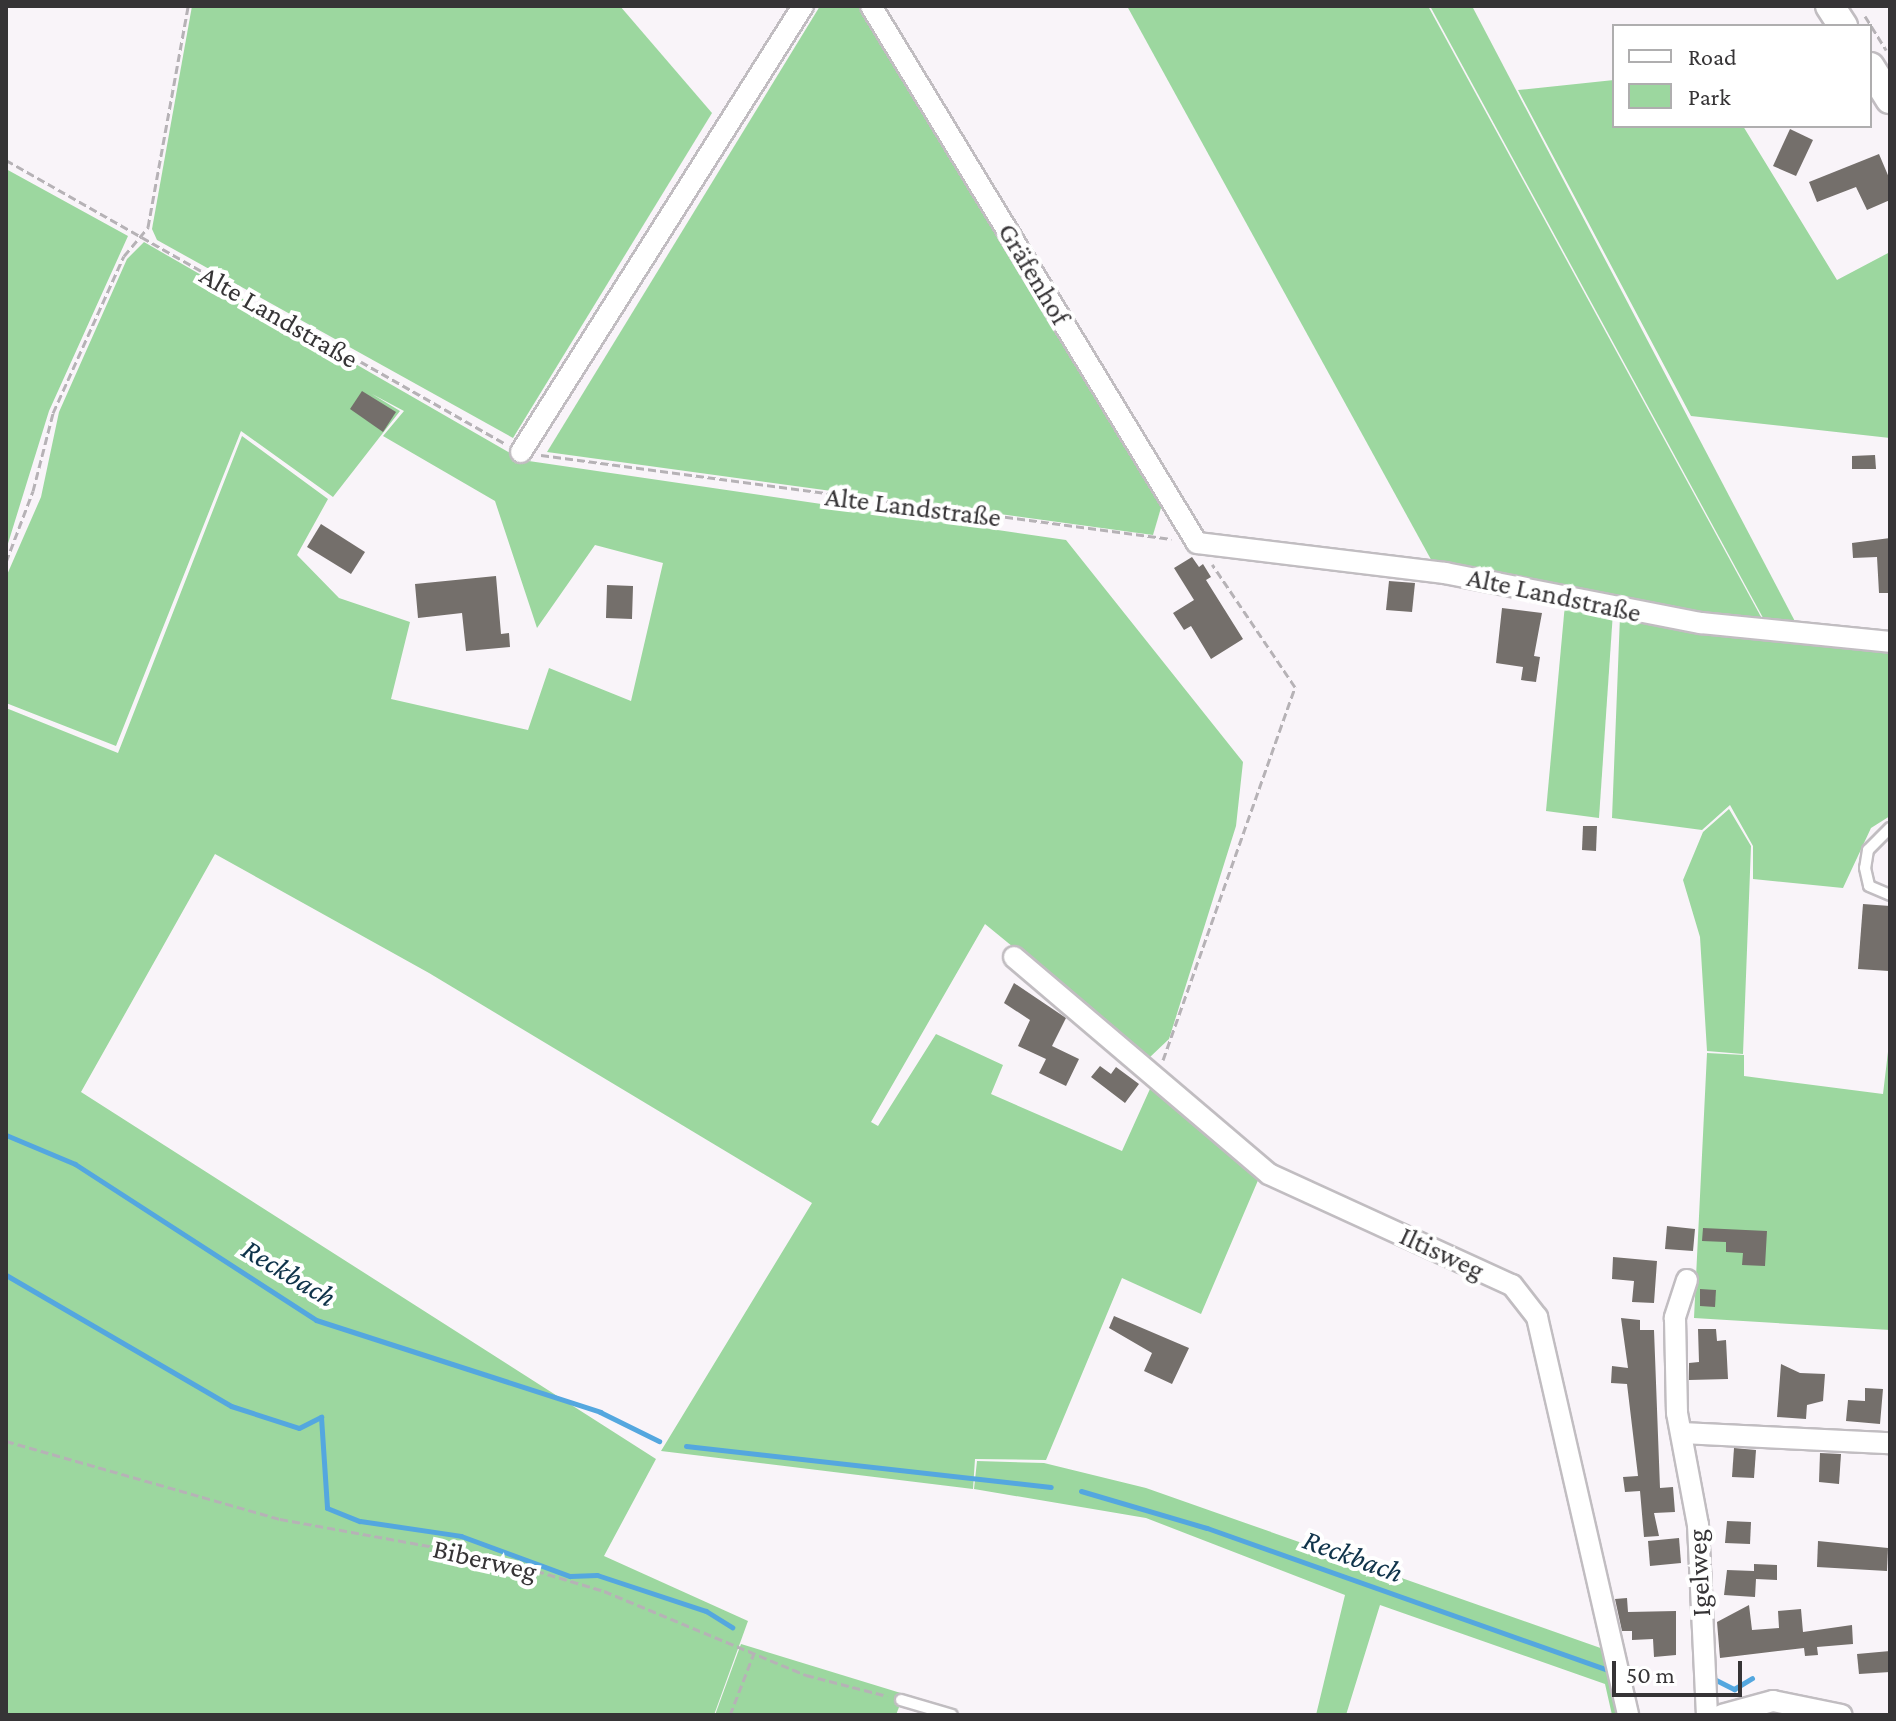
<!DOCTYPE html>
<html>
<head>
<meta charset="utf-8">
<style>
	body { margin:0 }
	#map { position:relative; width:1896px; height:1721px; overflow:hidden; background:#f9f4f9; font-family:"Crimson Pro",serif }
	div>[style] { position:absolute }
	.green>* { inset:0; background:#9cd79f }
	.stream>* { height:5px; margin:-2.5px; padding:0 2.5px; transform-origin:2.5px; border-radius:2.5px; background:#54a7df }
	.building>* { inset:0; background:#746f6b }
	.path>* { height:3px; margin-top:-1.5px; transform-origin:0; background:repeating-linear-gradient(90deg,#b6b2b6 0 8px,transparent 0 12px) }
	.roads { filter:drop-shadow(2px 0 #c1bdc1) drop-shadow(-2px 0 #c1bdc1) drop-shadow(0 2px #c1bdc1) drop-shadow(0 -2px #c1bdc1) }
	.service>* { height:10px; margin:-5px; padding:0 5px; transform-origin:5px; border-radius:5px; background:#fff }
	.minor>* { height:20px; margin:-10px; padding:0 10px; transform-origin:10px; border-radius:10px; background:#fff }
	.secondary>* { height:28px; margin:-14px; padding:0 14px; transform-origin:14px; border-radius:14px; background:#fff }
	span { translate:-50% -50%; white-space:nowrap; text-align:center; line-height:1.15; -webkit-text-stroke:8px #fff; paint-order:stroke }
	.street-label { font-size:28px; color:#363436 }
	.water-label { font-size:30px; color:#0f334a; font-style:italic }
	.frame { position:absolute; inset:0; border:8px solid #363436; pointer-events:none }
	.legend { position:absolute; left:1612px; top:24px; width:260px; height:104px; box-sizing:border-box; background:#fff; border:2px solid #afaeaf; margin:0; padding:10px 14px; list-style:none; font-size:24px; color:#363436 }
	.legend li { display:flex; align-items:center; gap:16px; height:40px }
	.legend b { width:40px; border:2px solid #afaeaf }
	.scale { position:absolute; left:1612px; top:1661px; width:130px; height:36px; box-sizing:border-box; border:4px solid #363436; border-top:0; padding-left:10px; font-size:24px; line-height:28px; white-space:nowrap; color:#363436; -webkit-text-stroke:6px #fff; paint-order:stroke }
</style>
</head>
<body>
<div id="map">
	<div class="green">
		<div style="clip-path:polygon(192px 6px,620px 6px,712px 113px,513px 438px,157px 240px,152px 229px)"></div>
		<div style="clip-path:polygon(820px 6px,863px 6px,1163px 501px,1153px 535px,547px 452px)"></div>
		<div style="clip-path:polygon(1127px 6px,1428px 6px,1766px 626px,1434px 565px)"></div>
		<div style="clip-path:polygon(1430px 6px,1472px 6px,1799px 629px,1768px 627px)"></div>
		<div style="clip-path:polygon(1614px 80px,1614px 126px,1743px 126px,1837px 280px,1890px 252px,1890px 438px,1691px 416px,1518px 90px)"></div>
		<div style="clip-path:polygon(6px 169px,128px 236px,49px 411px,6px 550px)"></div>
		<div style="clip-path:polygon(144px 242px,522px 460px,1066px 540px,1243px 762px,1236px 826px,1169px 1039px,1149px 1058px,985px 924px,871px 1122px,878px 1126px,936px 1034px,1003px 1065px,991px 1094px,1122px 1151px,1154px 1080px,1262px 1171px,1201px 1314px,1122px 1278px,1046px 1460px,975px 1459px,973px 1489px,661px 1451px,812px 1203px,429px 973px,215px 854px,81px 1092px,656px 1459px,604px 1556px,748px 1621px,714px 1715px,6px 1715px,6px 708px,118px 753px,242px 436px,328px 499px,297px 555px,339px 598px,410px 622px,391px 699px,528px 730px,549px 668px,631px 701px,663px 563px,595px 545px,537px 628px,495px 501px,383px 436px,404px 411px,372px 394px,400px 411px,333px 497px,241px 431px,116px 746px,6px 703px,6px 577px,41px 497px,59px 412px,127px 259px)"></div>
		<div style="clip-path:polygon(1565px 604px,1613px 612px,1599px 818px,1546px 811px)"></div>
		<div style="clip-path:polygon(1620px 616px,1890px 646px,1890px 816px,1871px 828px,1843px 888px,1753px 879px,1753px 846px,1730px 805px,1702px 830px,1612px 818px)"></div>
		<div style="clip-path:polygon(1729px 809px,1751px 846px,1743px 1054px,1707px 1051px,1700px 937px,1683px 880px,1703px 832px)"></div>
		<div style="clip-path:polygon(1890px 1035px,1890px 1330px,1694px 1318px,1707px 1053px,1744px 1055px,1744px 1076px,1883px 1094px)"></div>
		<div style="clip-path:polygon(977px 1461px,1044px 1463px,1146px 1488px,1609px 1651px,1623px 1715px,1612px 1715px,1605px 1684px,1380px 1605px,1346px 1715px,1316px 1715px,1345px 1595px,1146px 1518px,974px 1489px)"></div>
		<div style="clip-path:polygon(741px 1644px,904px 1694px,896px 1715px,715px 1715px)"></div>
	</div>
	<div class="stream">
		<div style="left:6px;top:1135px;width:75px;rotate:22.8deg"></div>
		<div style="left:75px;top:1164px;width:287px;rotate:32.9deg"></div>
		<div style="left:316px;top:1320px;width:299px;rotate:17.9deg"></div>
		<div style="left:600px;top:1412px;width:66px;rotate:26.2deg"></div>
		<div style="left:6px;top:1275px;width:260px;rotate:30.2deg"></div>
		<div style="left:231px;top:1406px;width:71px;rotate:17.9deg"></div>
		<div style="left:299px;top:1428px;width:25px;rotate:-27deg"></div>
		<div style="left:321px;top:1417px;width:91px;rotate:86.2deg"></div>
		<div style="left:327px;top:1508px;width:35px;rotate:22deg"></div>
		<div style="left:360px;top:1521px;width:102px;rotate:8.4deg"></div>
		<div style="left:461px;top:1536px;width:116px;rotate:20.2deg"></div>
		<div style="left:570px;top:1576px;width:27px;rotate:-2deg"></div>
		<div style="left:597px;top:1575px;width:115px;rotate:18.3deg"></div>
		<div style="left:706px;top:1611px;width:31px;rotate:32deg"></div>
		<div style="left:686px;top:1446px;width:367px;rotate:6.4deg"></div>
		<div style="left:1081px;top:1491px;width:131px;rotate:16.4deg"></div>
		<div style="left:1207px;top:1528px;width:425px;rotate:19.5deg"></div>
		<div style="left:1712px;top:1678px;width:25px;rotate:27deg"></div>
		<div style="left:1734px;top:1689px;width:21px;rotate:-31deg"></div>
	</div>
	<div class="building">
		<div style="clip-path:polygon(1790px 129px,1813px 140px,1796px 176px,1773px 166px)"></div>
		<div style="clip-path:polygon(1879px 154px,1890px 180px,1890px 200px,1867px 210px,1856px 187px,1817px 202px,1809px 182px)"></div>
		<div style="clip-path:polygon(362px 391px,396px 412px,383px 432px,350px 409px)"></div>
		<div style="clip-path:polygon(1875px 455px,1876px 469px,1852px 469px,1852px 456px)"></div>
		<div style="clip-path:polygon(321px 524px,365px 552px,351px 574px,307px 547px)"></div>
		<div style="clip-path:polygon(1890px 538px,1890px 593px,1879px 593px,1877px 557px,1853px 558px,1852px 543px)"></div>
		<div style="clip-path:polygon(1192px 557px,1199px 567px,1203px 564px,1211px 577px,1206px 580px,1243px 639px,1211px 659px,1191px 626px,1184px 630px,1173px 613px,1194px 600px,1174px 568px)"></div>
		<div style="clip-path:polygon(496px 576px,501px 634px,509px 633px,510px 647px,466px 651px,462px 613px,418px 618px,415px 584px)"></div>
		<div style="clip-path:polygon(1389px 581px,1415px 583px,1412px 612px,1386px 610px)"></div>
		<div style="clip-path:polygon(607px 585px,633px 586px,632px 619px,606px 618px)"></div>
		<div style="clip-path:polygon(1502px 608px,1542px 613px,1534px 656px,1540px 657px,1536px 682px,1521px 680px,1523px 667px,1496px 663px)"></div>
		<div style="clip-path:polygon(1583px 826px,1597px 826px,1596px 851px,1582px 850px)"></div>
		<div style="clip-path:polygon(1863px 904px,1890px 906px,1889px 971px,1858px 969px)"></div>
		<div style="clip-path:polygon(1014px 983px,1066px 1018px,1052px 1046px,1079px 1059px,1066px 1086px,1039px 1073px,1046px 1059px,1018px 1046px,1030px 1020px,1004px 1003px)"></div>
		<div style="clip-path:polygon(1100px 1066px,1111px 1074px,1116px 1067px,1139px 1084px,1125px 1103px,1091px 1077px)"></div>
		<div style="clip-path:polygon(1667px 1226px,1695px 1229px,1693px 1251px,1665px 1249px)"></div>
		<div style="clip-path:polygon(1703px 1228px,1767px 1231px,1765px 1266px,1742px 1265px,1743px 1253px,1726px 1252px,1726px 1242px,1702px 1241px)"></div>
		<div style="clip-path:polygon(1613px 1257px,1657px 1261px,1654px 1303px,1632px 1302px,1634px 1281px,1612px 1279px)"></div>
		<div style="clip-path:polygon(1700px 1289px,1716px 1290px,1715px 1307px,1700px 1306px)"></div>
		<div style="clip-path:polygon(1114px 1316px,1189px 1348px,1172px 1384px,1144px 1371px,1152px 1353px,1109px 1328px)"></div>
		<div style="clip-path:polygon(1621px 1318px,1640px 1320px,1640px 1330px,1654px 1330px,1660px 1488px,1673px 1487px,1675px 1512px,1654px 1513px,1659px 1536px,1644px 1537px,1640px 1491px,1625px 1492px,1623px 1477px,1638px 1476px,1627px 1384px,1611px 1383px,1612px 1366px,1628px 1368px)"></div>
		<div style="clip-path:polygon(1698px 1329px,1716px 1329px,1717px 1341px,1726px 1340px,1728px 1379px,1689px 1380px,1689px 1363px,1699px 1362px)"></div>
		<div style="clip-path:polygon(1781px 1364px,1800px 1373px,1825px 1374px,1823px 1401px,1807px 1405px,1806px 1419px,1777px 1417px)"></div>
		<div style="clip-path:polygon(1865px 1388px,1883px 1389px,1880px 1424px,1846px 1421px,1848px 1400px,1865px 1401px)"></div>
		<div style="clip-path:polygon(1734px 1448px,1756px 1450px,1754px 1478px,1732px 1477px)"></div>
		<div style="clip-path:polygon(1820px 1453px,1841px 1454px,1839px 1484px,1819px 1482px)"></div>
		<div style="clip-path:polygon(1727px 1521px,1751px 1522px,1750px 1544px,1725px 1543px)"></div>
		<div style="clip-path:polygon(1679px 1538px,1681px 1563px,1650px 1566px,1648px 1541px)"></div>
		<div style="clip-path:polygon(1818px 1541px,1888px 1548px,1887px 1571px,1817px 1567px)"></div>
		<div style="clip-path:polygon(1754px 1564px,1777px 1565px,1777px 1580px,1756px 1579px,1755px 1597px,1724px 1595px,1727px 1570px,1754px 1571px)"></div>
		<div style="clip-path:polygon(1627px 1598px,1628px 1612px,1676px 1611px,1676px 1655px,1654px 1657px,1653px 1639px,1632px 1640px,1632px 1631px,1622px 1631px,1615px 1599px)"></div>
		<div style="clip-path:polygon(1749px 1605px,1752px 1630px,1779px 1628px,1778px 1611px,1801px 1609px,1803px 1632px,1852px 1625px,1853px 1644px,1817px 1647px,1818px 1655px,1805px 1656px,1804px 1648px,1720px 1658px,1717px 1622px)"></div>
		<div style="clip-path:polygon(1890px 1651px,1890px 1672px,1859px 1674px,1857px 1654px)"></div>
	</div>
	<div class="path">
		<div style="left:1865px;top:16px;width:40px;rotate:58deg"></div>
		<div style="left:6px;top:160px;width:573px;rotate:29.61deg"></div>
		<div style="left:541px;top:455px;width:636px;rotate:7.59deg"></div>
		<div style="left:6px;top:562px;width:76px;rotate:-69.2deg"></div>
		<div style="left:33px;top:491px;width:81px;rotate:-75.6deg"></div>
		<div style="left:53px;top:413px;width:172px;rotate:-65.7deg"></div>
		<div style="left:124px;top:256px;width:38px;rotate:-50deg"></div>
		<div style="left:148px;top:227px;width:225px;rotate:-79.7deg"></div>
		<div style="left:1163px;top:1060px;width:396px;rotate:-70.5deg"></div>
		<div style="left:1295px;top:687px;width:148px;rotate:-124deg"></div>
		<div style="left:6px;top:1441px;width:285px;rotate:15.9deg"></div>
		<div style="left:280px;top:1519px;width:213px;rotate:10.3deg"></div>
		<div style="left:490px;top:1557px;width:119px;rotate:16.6deg"></div>
		<div style="left:604px;top:1591px;width:219px;rotate:22.6deg"></div>
		<div style="left:806px;top:1675px;width:84px;rotate:14.5deg"></div>
		<div style="left:730px;top:1715px;width:66px;rotate:-68.8deg"></div>
	</div>
	<div class="roads">
		<div class="service">
			<div style="left:1890px;top:828px;width:31px;rotate:135deg"></div>
			<div style="left:1868px;top:850px;width:18px;rotate:99deg"></div>
			<div style="left:1865px;top:868px;width:18px;rotate:77deg"></div>
			<div style="left:1869px;top:886px;width:23px;rotate:23deg"></div>
			<div style="left:901px;top:1700px;width:53px;rotate:16.4deg"></div>
		</div>
		<div class="minor">
			<div style="left:871px;top:6px;width:628px;rotate:58.74deg"></div>
			<div style="left:1197px;top:543px;width:250px;rotate:6.9deg"></div>
			<div style="left:1445px;top:573px;width:261px;rotate:11.1deg"></div>
			<div style="left:1701px;top:623px;width:190px;rotate:5.7deg"></div>
			<div style="left:521px;top:452px;width:528px;rotate:-57.7deg"></div>
			<div style="left:1014px;top:957px;width:335px;rotate:40.4deg"></div>
			<div style="left:1269px;top:1174px;width:267px;rotate:24.6deg"></div>
			<div style="left:1512px;top:1285px;width:41px;rotate:52deg"></div>
			<div style="left:1537px;top:1317px;width:408px;rotate:77.1deg"></div>
			<div style="left:1687px;top:1280px;width:40px;rotate:108deg"></div>
			<div style="left:1675px;top:1318px;width:95px;rotate:88.8deg"></div>
			<div style="left:1677px;top:1413px;width:114px;rotate:79.4deg"></div>
			<div style="left:1698px;top:1525px;width:190px;rotate:87.3deg"></div>
			<div style="left:1682px;top:1433px;width:208px;rotate:2.8deg"></div>
			<div style="left:1722px;top:1715px;width:53px;rotate:-15.4deg"></div>
			<div style="left:1773px;top:1701px;width:70px;rotate:11.5deg"></div>
		</div>
		<div class="secondary">
			<div style="left:1830px;top:6px;width:24px;rotate:57deg"></div>
			<div style="left:1870px;top:67px;width:38px;rotate:58deg"></div>
		</div>
	</div>
	<div class="street-label">
		<span style="left:1034px;top:274px;rotate:59deg">Gräfenhof</span>
		<span style="left:279px;top:317px;rotate:30deg">Alte Landstraße</span>
		<span style="left:913px;top:507px;rotate:7deg">Alte Landstraße</span>
		<span style="left:1554px;top:595px;rotate:12deg">Alte Landstraße</span>
		<span style="left:1442px;top:1253px;rotate:25deg">Iltisweg</span>
		<span style="left:485px;top:1560px;rotate:13deg">Biberweg</span>
		<span style="left:1699px;top:1573px;rotate:-93deg">Igelweg</span>
	</div>
	<div class="water-label">
		<span style="left:289px;top:1273px;rotate:31deg">Reckbach</span>
		<span style="left:1353px;top:1556px;rotate:20deg">Reckbach</span>
	</div>
	<div class="frame"></div>
	<ul class="legend">
	<li><b style="height:10px;background:#fff"></b>Road</li>
	<li><b style="height:22px;background:#9cd79f"></b>Park</li>
	</ul>
	<div class="scale">50 m</div>
</div>
</body>
</html>
